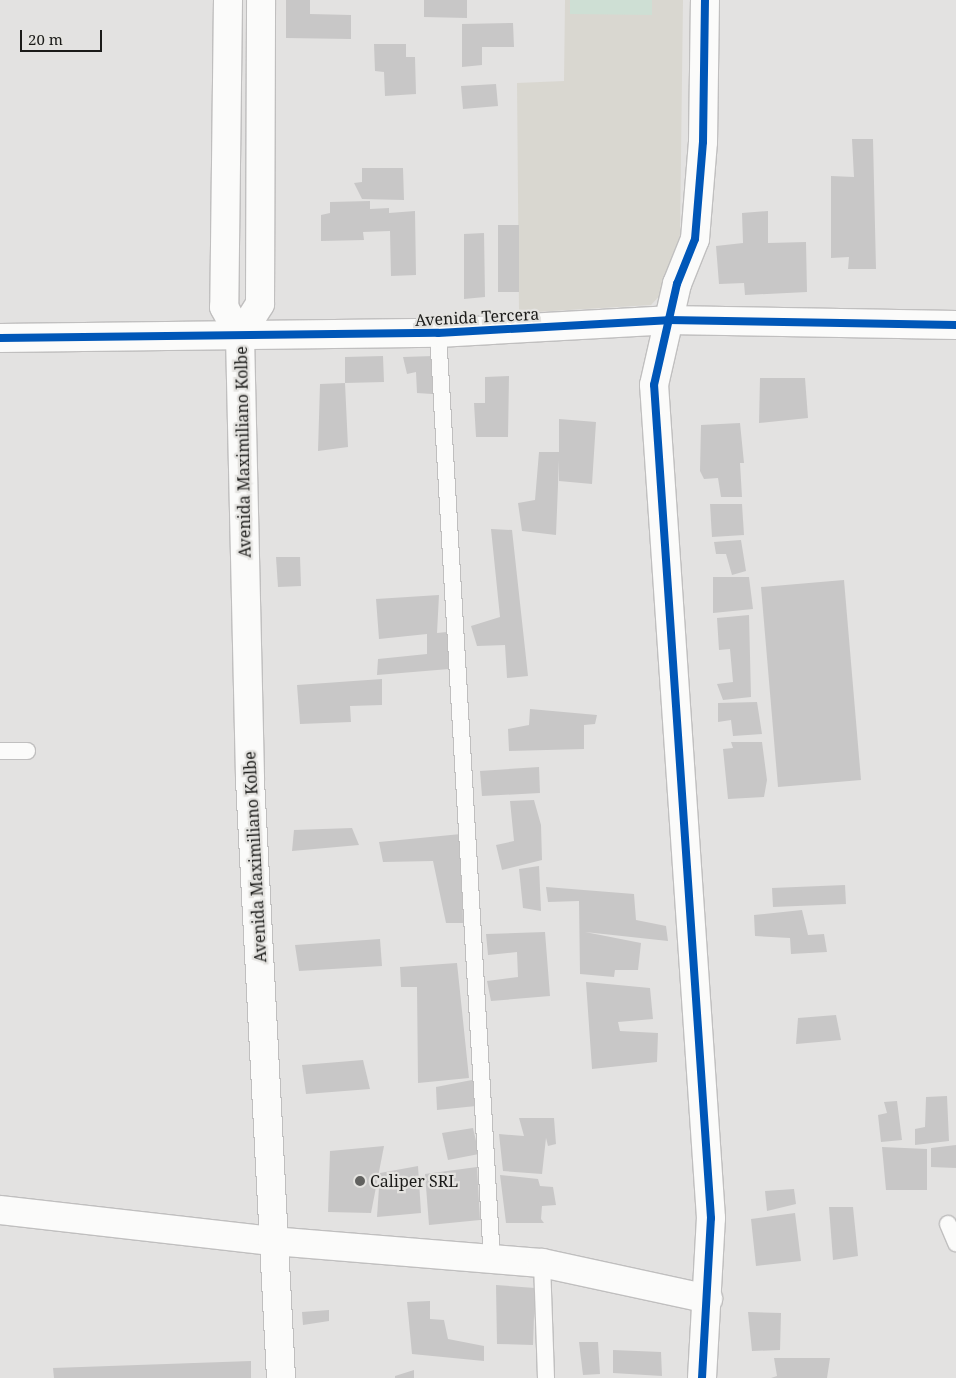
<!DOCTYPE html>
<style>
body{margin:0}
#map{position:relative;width:956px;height:1378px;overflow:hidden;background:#e3e2e1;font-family:"Noto Serif",serif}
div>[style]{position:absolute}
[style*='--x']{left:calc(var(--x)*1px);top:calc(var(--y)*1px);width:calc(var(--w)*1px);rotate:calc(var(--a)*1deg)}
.built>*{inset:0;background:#d9d7d0}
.green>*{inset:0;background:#cedfd4}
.building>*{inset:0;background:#c8c7c7}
.roads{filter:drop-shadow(1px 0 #c0bfbf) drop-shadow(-1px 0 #c0bfbf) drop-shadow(0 1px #c0bfbf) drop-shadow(0 -1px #c0bfbf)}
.lane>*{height:16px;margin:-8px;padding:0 8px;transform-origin:8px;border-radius:8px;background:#fbfbfa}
.street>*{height:28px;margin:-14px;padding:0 14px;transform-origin:14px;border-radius:14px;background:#fbfbfa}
.secondary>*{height:28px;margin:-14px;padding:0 14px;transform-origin:14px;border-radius:14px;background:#fbfbfa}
.cycleway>*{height:8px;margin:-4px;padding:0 4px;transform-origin:4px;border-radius:4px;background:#0057b8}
.dots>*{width:14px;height:14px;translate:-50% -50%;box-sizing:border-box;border:2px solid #e4e3e0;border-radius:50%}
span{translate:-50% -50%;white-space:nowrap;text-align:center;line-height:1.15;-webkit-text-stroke:4.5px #e4e3e0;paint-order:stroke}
.street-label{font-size:16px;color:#1b1b19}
.poi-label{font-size:16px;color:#1b1b19}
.left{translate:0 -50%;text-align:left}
.scale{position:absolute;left:20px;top:30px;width:82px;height:22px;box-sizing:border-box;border:2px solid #1b1b19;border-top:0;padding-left:6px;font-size:15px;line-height:18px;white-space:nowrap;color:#1b1b19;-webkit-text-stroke:4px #e4e3e0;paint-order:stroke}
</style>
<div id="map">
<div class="built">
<div style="clip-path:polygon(565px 0,683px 0,680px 235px,667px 288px,651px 305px,519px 313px,517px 83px,564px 81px)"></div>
</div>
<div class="green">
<div style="clip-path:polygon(570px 0,652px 0,652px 15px,570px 14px)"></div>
</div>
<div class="building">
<div style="clip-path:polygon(286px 0,310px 0,310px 14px,351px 15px,351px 39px,286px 38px)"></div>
<div style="clip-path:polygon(424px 0,467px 0,467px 18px,424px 17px)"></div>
<div style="clip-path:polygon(513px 23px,514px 47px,482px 47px,482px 65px,462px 67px,462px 24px)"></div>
<div style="clip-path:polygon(374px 44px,406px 44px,406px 57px,415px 57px,416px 94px,385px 96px,384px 72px,375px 71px)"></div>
<div style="clip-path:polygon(496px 84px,498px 106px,463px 109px,461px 86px)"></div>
<div style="clip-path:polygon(852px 139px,873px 139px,876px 269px,848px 269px,849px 257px,831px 258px,831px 176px,854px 177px)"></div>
<div style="clip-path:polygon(362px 168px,403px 168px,404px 200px,362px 199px,354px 183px,362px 182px)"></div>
<div style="clip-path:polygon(370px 201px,370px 209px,389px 208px,389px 213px,415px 211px,416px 275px,391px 276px,390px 231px,363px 232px,364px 240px,321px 241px,321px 215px,330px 213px,330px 202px)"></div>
<div style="clip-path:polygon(768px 211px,768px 243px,806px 242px,807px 292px,745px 295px,744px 283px,719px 284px,716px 246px,743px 243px,742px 213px)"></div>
<div style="clip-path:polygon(498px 225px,519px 225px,519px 292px,498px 292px)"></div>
<div style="clip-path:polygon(484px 233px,485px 297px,464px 299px,464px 234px)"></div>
<div style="clip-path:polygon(383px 356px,384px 382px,345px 383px,348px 447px,318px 451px,320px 384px,345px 383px,345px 357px)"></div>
<div style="clip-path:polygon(433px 356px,432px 394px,417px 393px,416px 372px,407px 374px,403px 357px)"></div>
<div style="clip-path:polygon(509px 376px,508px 437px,476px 437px,474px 403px,485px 403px,485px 377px)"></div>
<div style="clip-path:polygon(760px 378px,805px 378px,808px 418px,759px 423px)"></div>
<div style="clip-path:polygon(559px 419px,596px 422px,592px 484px,559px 481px,559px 460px,556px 535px,522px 531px,518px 503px,535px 500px,539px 452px,559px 452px)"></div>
<div style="clip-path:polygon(740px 423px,744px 463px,740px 463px,742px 497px,721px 497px,718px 478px,704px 479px,700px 471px,701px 425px)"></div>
<div style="clip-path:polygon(710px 504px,742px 504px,744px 535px,712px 537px)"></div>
<div style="clip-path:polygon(491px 529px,512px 530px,528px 676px,507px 678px,505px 645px,477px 646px,471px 626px,500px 617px)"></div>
<div style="clip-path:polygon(741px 540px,746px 571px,732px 575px,726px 554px,716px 554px,714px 542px)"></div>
<div style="clip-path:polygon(276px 557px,300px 557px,301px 586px,278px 587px)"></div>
<div style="clip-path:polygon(713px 577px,749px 577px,753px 609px,713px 613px)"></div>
<div style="clip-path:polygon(844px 580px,861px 780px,778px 787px,761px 587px)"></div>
<div style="clip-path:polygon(439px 595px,437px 633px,447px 632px,449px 669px,377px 675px,378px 659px,427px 654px,427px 634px,379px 639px,376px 599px)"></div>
<div style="clip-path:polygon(749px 615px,751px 697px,723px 700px,717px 684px,733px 682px,730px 649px,719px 650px,717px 618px)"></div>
<div style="clip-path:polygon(382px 679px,382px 705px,350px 706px,351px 722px,300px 724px,297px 685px)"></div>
<div style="clip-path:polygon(757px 702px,762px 734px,733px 736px,731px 720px,718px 722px,718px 703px)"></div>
<div style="clip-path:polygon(530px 709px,597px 715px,595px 724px,584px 725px,584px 749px,509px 751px,508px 729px,529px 725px)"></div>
<div style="clip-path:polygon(731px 742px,762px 742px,767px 780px,764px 797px,728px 799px,723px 749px,733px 748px)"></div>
<div style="clip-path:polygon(539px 767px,540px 793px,482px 796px,480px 771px)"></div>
<div style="clip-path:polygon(534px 800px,541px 825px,542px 860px,502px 870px,496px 845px,514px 841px,510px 801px)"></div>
<div style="clip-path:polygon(352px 828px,359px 845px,292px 851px,294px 830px)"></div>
<div style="clip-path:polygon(461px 834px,463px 923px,446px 923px,433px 861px,383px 862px,379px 842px)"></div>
<div style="clip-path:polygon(539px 866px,541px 911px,523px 908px,519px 869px)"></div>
<div style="clip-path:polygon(845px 885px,846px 904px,773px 907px,772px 888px)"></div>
<div style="clip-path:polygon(546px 887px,634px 894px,636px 920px,666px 926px,668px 941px,585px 932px,641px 943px,638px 970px,615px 970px,614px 977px,580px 974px,579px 901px,548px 902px)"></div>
<div style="clip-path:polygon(802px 910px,808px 935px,824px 934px,827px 952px,791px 954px,790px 938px,755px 936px,754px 915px)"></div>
<div style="clip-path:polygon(545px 932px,550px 996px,491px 1001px,487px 981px,518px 977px,517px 952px,488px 955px,486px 934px)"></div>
<div style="clip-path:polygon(380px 939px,382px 966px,299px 971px,295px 945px)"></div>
<div style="clip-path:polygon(457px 963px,469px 1078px,418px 1083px,417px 987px,401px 987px,400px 967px)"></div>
<div style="clip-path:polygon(586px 982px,650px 988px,653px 1019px,618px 1022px,620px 1031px,658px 1033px,657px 1062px,592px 1069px)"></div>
<div style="clip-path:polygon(836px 1015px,841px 1040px,796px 1044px,798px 1018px)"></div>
<div style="clip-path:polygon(363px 1060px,370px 1089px,306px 1094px,302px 1065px)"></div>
<div style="clip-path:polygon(477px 1079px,476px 1106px,437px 1110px,436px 1087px)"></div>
<div style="clip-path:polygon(947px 1096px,949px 1141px,915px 1145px,915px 1129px,925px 1127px,926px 1097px)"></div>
<div style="clip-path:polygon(897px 1101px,902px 1140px,881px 1142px,878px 1115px,887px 1113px,884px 1102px)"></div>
<div style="clip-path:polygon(519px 1118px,554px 1118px,556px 1144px,548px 1146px,546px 1138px,542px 1174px,503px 1171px,499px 1134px,524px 1136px)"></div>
<div style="clip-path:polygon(473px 1128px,479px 1154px,448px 1160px,442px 1133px)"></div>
<div style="clip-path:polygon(956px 1145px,956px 1168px,931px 1167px,931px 1148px)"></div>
<div style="clip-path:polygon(384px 1146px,371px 1213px,328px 1212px,330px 1151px)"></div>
<div style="clip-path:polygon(882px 1147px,927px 1149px,927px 1190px,886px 1190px)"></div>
<div style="clip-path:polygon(418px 1166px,421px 1213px,377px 1217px,380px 1173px)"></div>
<div style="clip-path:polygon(477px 1167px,480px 1220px,429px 1225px,425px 1174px)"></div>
<div style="clip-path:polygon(500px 1175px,538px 1179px,540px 1186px,553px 1187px,556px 1205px,542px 1206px,541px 1219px,544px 1223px,506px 1223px)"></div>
<div style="clip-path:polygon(794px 1189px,796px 1204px,767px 1211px,765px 1191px)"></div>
<div style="clip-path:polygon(829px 1207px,853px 1207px,858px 1256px,833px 1260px)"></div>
<div style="clip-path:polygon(795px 1213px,801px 1261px,756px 1266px,751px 1219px)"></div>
<div style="clip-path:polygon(496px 1285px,535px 1288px,533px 1345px,497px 1344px)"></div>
<div style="clip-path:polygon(430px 1301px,430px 1319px,444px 1320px,448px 1339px,484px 1346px,484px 1361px,412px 1354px,407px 1302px)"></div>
<div style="clip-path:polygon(329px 1310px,329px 1321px,303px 1325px,302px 1312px)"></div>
<div style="clip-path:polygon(748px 1312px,781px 1313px,780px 1350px,752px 1351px)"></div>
<div style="clip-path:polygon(579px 1342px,598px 1342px,600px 1374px,583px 1375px)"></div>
<div style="clip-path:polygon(613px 1350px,661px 1352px,662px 1376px,613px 1373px)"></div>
<div style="clip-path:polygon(774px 1358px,830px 1358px,827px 1378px,771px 1378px,777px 1376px)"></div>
<div style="clip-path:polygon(251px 1361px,251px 1378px,54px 1378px,53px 1368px)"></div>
<div style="clip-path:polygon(414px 1370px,414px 1378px,395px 1378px,395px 1376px)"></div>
</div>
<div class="roads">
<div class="lane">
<div style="--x:438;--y:333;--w:929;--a:86.67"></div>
<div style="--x:0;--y:751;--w:27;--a:0"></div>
<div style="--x:948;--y:1224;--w:21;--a:67"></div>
<div style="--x:542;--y:1263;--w:115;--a:88"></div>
</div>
<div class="street">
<div style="--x:0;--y:1210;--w:275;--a:6.5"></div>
<div style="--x:273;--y:1241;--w:270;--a:4.7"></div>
<div style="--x:542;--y:1263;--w:170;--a:12.2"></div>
<div style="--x:702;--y:1378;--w:160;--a:-86.8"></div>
<div style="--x:711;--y:1218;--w:835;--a:-93.91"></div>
<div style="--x:654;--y:385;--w:104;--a:-77.2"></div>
<div style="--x:677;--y:284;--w:48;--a:-68.2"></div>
<div style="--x:695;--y:239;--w:97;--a:-85.3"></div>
<div style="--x:703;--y:142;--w:142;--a:-89.2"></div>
</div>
<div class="secondary">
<div style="--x:228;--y:0;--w:307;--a:90.7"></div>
<div style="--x:224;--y:307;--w:33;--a:61"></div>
<div style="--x:240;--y:336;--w:444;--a:88.7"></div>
<div style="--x:250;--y:780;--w:599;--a:87.03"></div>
<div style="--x:240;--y:336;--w:38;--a:-58"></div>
<div style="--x:260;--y:304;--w:304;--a:-89.8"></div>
<div style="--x:0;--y:338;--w:438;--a:-0.7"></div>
<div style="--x:438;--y:333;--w:230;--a:-3.2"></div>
<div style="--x:668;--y:320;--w:288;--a:1"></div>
</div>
</div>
<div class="cycleway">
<div style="--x:0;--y:338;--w:438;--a:-0.7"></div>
<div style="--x:438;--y:333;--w:230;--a:-3.2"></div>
<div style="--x:668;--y:320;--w:288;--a:1"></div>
<div style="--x:702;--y:1378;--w:160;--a:-86.8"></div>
<div style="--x:711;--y:1218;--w:835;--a:-93.91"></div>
<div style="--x:654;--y:385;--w:104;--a:-77.2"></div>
<div style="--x:677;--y:284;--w:48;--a:-68.2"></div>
<div style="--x:695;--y:239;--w:97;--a:-85.3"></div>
<div style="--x:703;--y:142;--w:142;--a:-89.2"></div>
</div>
<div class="dots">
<div style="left:360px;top:1181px;background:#61615f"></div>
</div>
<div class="street-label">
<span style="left:477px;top:317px;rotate:-3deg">Avenida Tercera</span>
<span style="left:243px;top:452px;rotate:-91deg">Avenida Maximiliano Kolbe</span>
<span style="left:255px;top:857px;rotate:-93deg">Avenida Maximiliano Kolbe</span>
</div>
<div class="poi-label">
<span class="left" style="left:370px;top:1181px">Caliper SRL</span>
</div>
<div class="scale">20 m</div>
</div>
